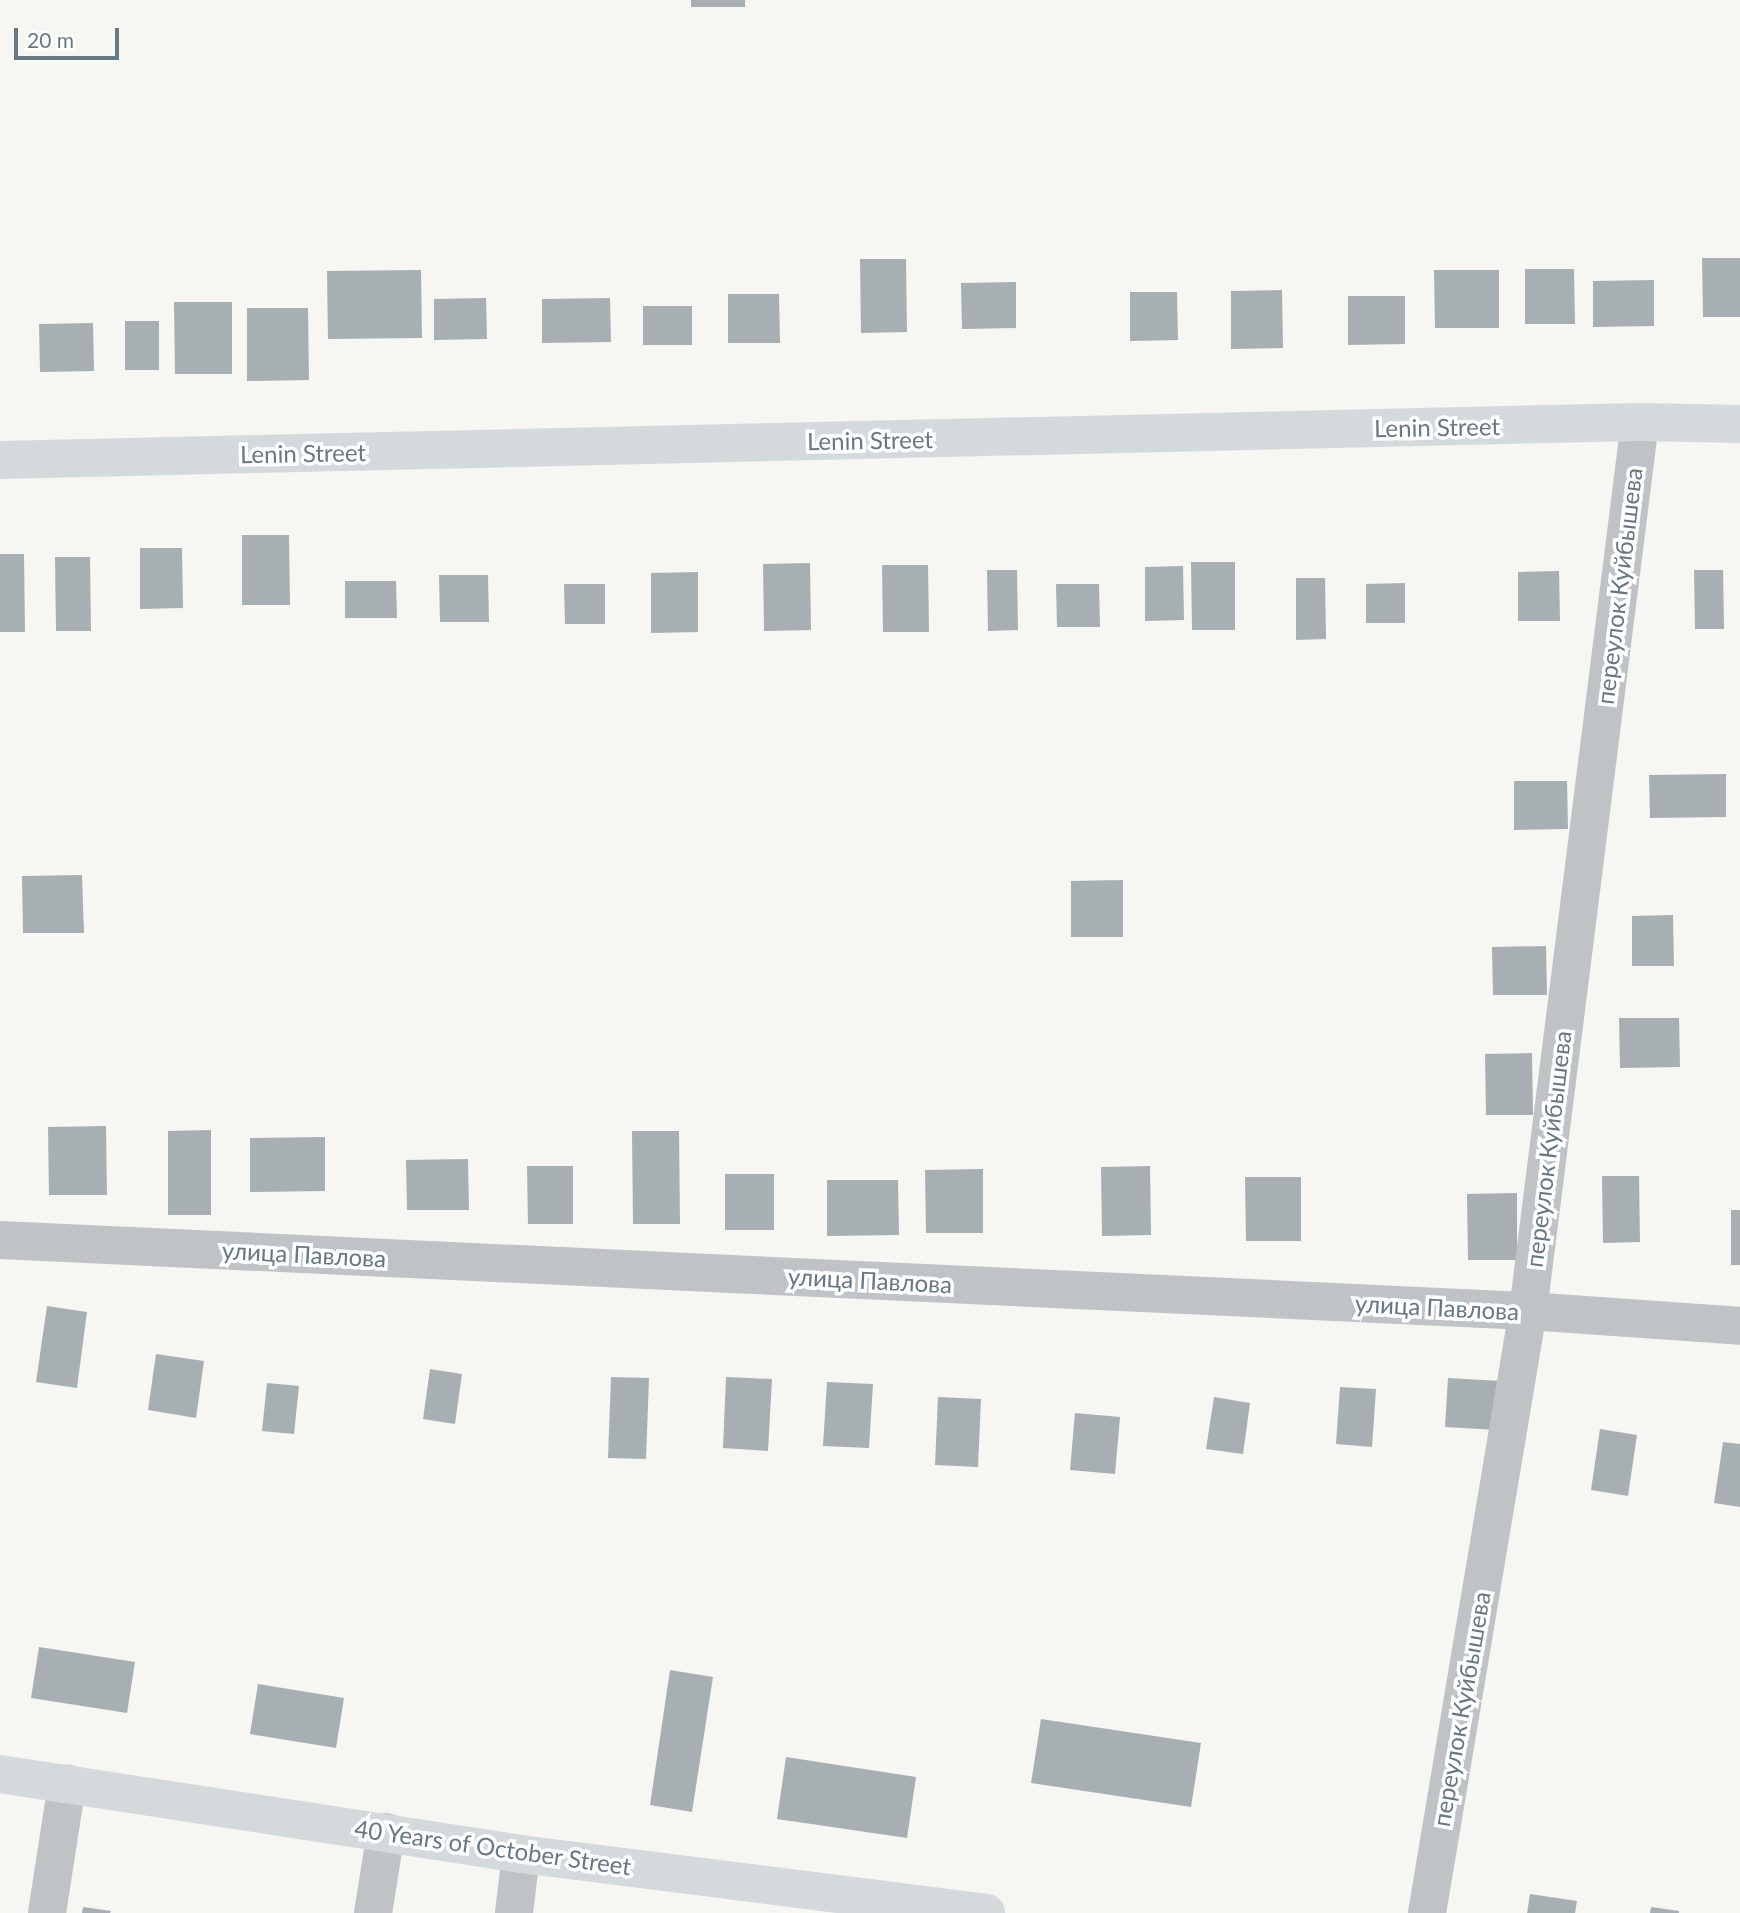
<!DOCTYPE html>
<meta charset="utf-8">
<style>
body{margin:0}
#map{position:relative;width:1740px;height:1913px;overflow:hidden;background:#f6f6f3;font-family:Lato,sans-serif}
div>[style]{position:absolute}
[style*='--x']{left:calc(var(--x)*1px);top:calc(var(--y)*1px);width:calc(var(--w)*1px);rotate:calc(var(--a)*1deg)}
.building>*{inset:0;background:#a7afb3}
.street>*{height:38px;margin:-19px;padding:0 19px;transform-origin:19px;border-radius:19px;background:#bfc3c6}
.secondary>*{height:38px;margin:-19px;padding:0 19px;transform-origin:19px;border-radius:19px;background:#d4d9dc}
span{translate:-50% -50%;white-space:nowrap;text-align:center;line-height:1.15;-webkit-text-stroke:7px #fff;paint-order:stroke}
.street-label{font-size:24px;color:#677882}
.scale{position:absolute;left:14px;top:28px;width:105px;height:32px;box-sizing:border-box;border:4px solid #677882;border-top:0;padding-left:9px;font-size:21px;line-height:24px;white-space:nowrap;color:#677882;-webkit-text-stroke:5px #fff;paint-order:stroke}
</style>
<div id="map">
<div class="building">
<div style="clip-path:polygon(691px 0,745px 0,745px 7px,691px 7px)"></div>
<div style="clip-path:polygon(1702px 258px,1740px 258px,1740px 317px,1703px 317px)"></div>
<div style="clip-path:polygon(860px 259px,906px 259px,907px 332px,861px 333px)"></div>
<div style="clip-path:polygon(1525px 269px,1574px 269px,1575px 324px,1525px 324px)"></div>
<div style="clip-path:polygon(421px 270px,422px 338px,328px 339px,327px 271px)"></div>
<div style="clip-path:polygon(1434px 270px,1499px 270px,1499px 328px,1435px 328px)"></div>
<div style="clip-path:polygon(1654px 280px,1654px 326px,1593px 327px,1593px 281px)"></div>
<div style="clip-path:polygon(1016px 282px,1016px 328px,962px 329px,961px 283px)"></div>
<div style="clip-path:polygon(1282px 290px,1283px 348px,1231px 349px,1231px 291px)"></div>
<div style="clip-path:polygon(1130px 292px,1177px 292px,1178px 340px,1130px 341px)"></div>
<div style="clip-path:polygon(728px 294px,779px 294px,780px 343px,728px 343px)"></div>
<div style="clip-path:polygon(1348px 296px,1405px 296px,1405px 344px,1348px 345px)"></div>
<div style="clip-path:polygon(486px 298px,487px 339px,434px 340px,434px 299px)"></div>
<div style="clip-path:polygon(610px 298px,611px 342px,542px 343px,542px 299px)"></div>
<div style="clip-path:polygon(174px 302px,232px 302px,232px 374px,175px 374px)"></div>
<div style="clip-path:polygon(643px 306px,692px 306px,692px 345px,643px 345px)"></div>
<div style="clip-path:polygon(247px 308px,308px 308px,309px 380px,247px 381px)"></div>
<div style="clip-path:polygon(125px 321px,159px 321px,159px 370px,125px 370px)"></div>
<div style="clip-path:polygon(93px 323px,94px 371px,40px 372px,39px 324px)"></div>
<div style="clip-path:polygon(242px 535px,289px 535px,290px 605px,242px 605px)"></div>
<div style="clip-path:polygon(140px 548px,182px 548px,183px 608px,140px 609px)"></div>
<div style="clip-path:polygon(0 554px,24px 554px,25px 632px,0 632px)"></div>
<div style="clip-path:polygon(55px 557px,90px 557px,91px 631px,56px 631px)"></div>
<div style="clip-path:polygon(1191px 562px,1235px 562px,1235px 630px,1192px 630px)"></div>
<div style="clip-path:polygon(810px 563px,811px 630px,764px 631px,763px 564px)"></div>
<div style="clip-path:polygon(882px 565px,928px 565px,929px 632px,883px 632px)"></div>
<div style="clip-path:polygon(1183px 566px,1184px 620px,1145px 621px,1145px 567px)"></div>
<div style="clip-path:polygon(987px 570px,1017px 570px,1018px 630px,988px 631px)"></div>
<div style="clip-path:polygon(1694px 570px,1723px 570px,1724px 629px,1695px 629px)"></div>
<div style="clip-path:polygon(1559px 571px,1560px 621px,1518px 621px,1518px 572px)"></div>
<div style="clip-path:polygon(698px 572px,698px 632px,651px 633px,651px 573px)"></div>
<div style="clip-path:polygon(439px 575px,488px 575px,489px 622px,440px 622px)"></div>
<div style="clip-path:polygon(1296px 578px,1325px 578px,1326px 639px,1296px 640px)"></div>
<div style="clip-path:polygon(345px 581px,396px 581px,397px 618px,345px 618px)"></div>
<div style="clip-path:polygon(1405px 583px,1405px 623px,1366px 623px,1366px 584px)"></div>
<div style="clip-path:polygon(564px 584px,605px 584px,605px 624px,565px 624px)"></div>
<div style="clip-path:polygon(1056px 584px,1099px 584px,1100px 627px,1057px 627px)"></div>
<div style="clip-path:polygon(1726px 774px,1726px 817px,1650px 818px,1649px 775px)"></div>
<div style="clip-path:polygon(1514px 781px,1567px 781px,1568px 829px,1514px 830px)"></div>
<div style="clip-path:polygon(82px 875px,84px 933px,23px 933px,22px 876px)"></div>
<div style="clip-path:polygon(1123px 880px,1123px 937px,1071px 937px,1071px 881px)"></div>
<div style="clip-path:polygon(1673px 915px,1674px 966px,1632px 966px,1632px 916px)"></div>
<div style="clip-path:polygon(1546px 946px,1547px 995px,1493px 995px,1492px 947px)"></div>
<div style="clip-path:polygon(1619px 1018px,1679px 1018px,1680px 1067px,1620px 1068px)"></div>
<div style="clip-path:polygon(1532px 1053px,1533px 1115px,1486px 1115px,1485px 1054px)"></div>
<div style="clip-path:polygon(106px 1126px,107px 1195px,49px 1195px,48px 1127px)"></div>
<div style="clip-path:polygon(211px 1130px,211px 1215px,168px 1215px,168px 1131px)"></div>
<div style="clip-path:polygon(632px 1131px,679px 1131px,680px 1224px,633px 1224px)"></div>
<div style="clip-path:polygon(325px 1137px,325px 1191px,250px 1192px,250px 1138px)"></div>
<div style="clip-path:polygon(468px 1159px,469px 1210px,407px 1210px,406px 1160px)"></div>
<div style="clip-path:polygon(527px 1166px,573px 1166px,573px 1224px,528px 1224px)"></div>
<div style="clip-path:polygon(1150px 1166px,1151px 1235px,1102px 1236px,1101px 1167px)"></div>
<div style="clip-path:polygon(983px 1169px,983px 1233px,926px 1233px,925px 1170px)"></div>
<div style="clip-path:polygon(725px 1174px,774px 1174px,774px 1230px,725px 1230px)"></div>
<div style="clip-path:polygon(1602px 1176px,1639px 1176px,1640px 1242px,1603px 1243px)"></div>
<div style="clip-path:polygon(1245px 1177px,1301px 1177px,1301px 1241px,1246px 1241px)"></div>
<div style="clip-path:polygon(827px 1180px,898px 1180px,899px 1235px,827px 1236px)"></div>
<div style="clip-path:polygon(1517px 1193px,1517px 1260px,1468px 1260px,1467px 1194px)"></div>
<div style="clip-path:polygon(1731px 1210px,1740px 1210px,1740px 1265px,1731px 1265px)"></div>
<div style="clip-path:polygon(47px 1306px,87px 1312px,77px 1388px,36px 1382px)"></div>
<div style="clip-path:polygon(156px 1354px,204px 1361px,196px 1418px,148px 1410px)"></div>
<div style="clip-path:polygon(430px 1369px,462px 1374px,455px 1424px,423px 1419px)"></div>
<div style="clip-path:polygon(611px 1377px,649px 1378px,646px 1459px,608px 1458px)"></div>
<div style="clip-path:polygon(726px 1377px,772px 1379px,768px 1451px,723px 1448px)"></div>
<div style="clip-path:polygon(1448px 1378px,1500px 1381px,1497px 1430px,1445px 1427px)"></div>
<div style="clip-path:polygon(827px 1382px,873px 1384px,869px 1448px,823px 1446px)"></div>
<div style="clip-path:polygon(267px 1383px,299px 1386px,294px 1434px,262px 1431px)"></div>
<div style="clip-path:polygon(1340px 1387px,1376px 1389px,1372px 1447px,1336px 1444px)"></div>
<div style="clip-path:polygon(938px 1397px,981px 1399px,978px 1467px,935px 1465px)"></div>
<div style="clip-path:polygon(1214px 1397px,1250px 1403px,1243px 1454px,1206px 1449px)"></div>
<div style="clip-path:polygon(1075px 1413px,1120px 1417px,1115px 1474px,1070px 1470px)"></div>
<div style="clip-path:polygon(1600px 1429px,1637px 1435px,1628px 1496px,1591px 1490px)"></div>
<div style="clip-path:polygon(1723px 1442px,1740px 1444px,1740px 1507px,1714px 1503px)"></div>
<div style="clip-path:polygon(39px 1647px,135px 1662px,127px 1713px,31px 1698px)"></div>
<div style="clip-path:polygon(670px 1670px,713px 1677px,692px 1812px,650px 1805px)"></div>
<div style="clip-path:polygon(258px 1684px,344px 1698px,336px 1748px,250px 1734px)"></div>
<div style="clip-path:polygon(1041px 1719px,1201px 1743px,1191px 1807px,1031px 1783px)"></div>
<div style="clip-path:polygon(786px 1757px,916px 1777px,907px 1838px,777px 1819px)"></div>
<div style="clip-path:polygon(1530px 1894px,1577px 1901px,1575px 1913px,1527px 1913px)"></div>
<div style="clip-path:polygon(83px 1907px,111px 1911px,110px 1913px,82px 1913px)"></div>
<div style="clip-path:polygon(1651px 1907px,1679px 1911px,1679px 1913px,1650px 1913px)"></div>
</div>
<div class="street">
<div style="--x:0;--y:1240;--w:1530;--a:2.66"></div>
<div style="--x:1528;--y:1311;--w:213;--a:4"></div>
<div style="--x:47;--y:1913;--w:131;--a:-81.2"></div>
<div style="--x:373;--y:1913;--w:82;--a:-80.9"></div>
<div style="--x:514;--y:1913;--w:59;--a:-83.2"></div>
<div style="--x:1427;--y:1913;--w:610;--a:-80.48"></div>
<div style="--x:1528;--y:1311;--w:896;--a:-82.82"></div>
</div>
<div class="secondary">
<div style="--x:0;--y:460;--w:1640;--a:-1.33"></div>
<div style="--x:1640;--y:422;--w:100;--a:1.1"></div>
<div style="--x:0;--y:1774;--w:527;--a:8.73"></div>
<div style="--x:521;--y:1854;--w:469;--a:7.2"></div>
</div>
<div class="street-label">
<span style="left:1437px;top:427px;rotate:-1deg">Lenin Street</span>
<span style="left:870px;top:440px;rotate:-1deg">Lenin Street</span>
<span style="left:303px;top:453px;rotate:-1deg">Lenin Street</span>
<span style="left:1619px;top:586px;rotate:-83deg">переулок Куйбышева</span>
<span style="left:1548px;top:1149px;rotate:-83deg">переулок Куйбышева</span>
<span style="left:304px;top:1254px;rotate:3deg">улица Павлова</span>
<span style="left:870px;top:1280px;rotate:3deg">улица Павлова</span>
<span style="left:1437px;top:1307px;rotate:3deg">улица Павлова</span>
<span style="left:1461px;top:1709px;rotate:-80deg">переулок Куйбышева</span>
<span style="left:493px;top:1847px;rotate:8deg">40 Years of October Street</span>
</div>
<div class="scale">20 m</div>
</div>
